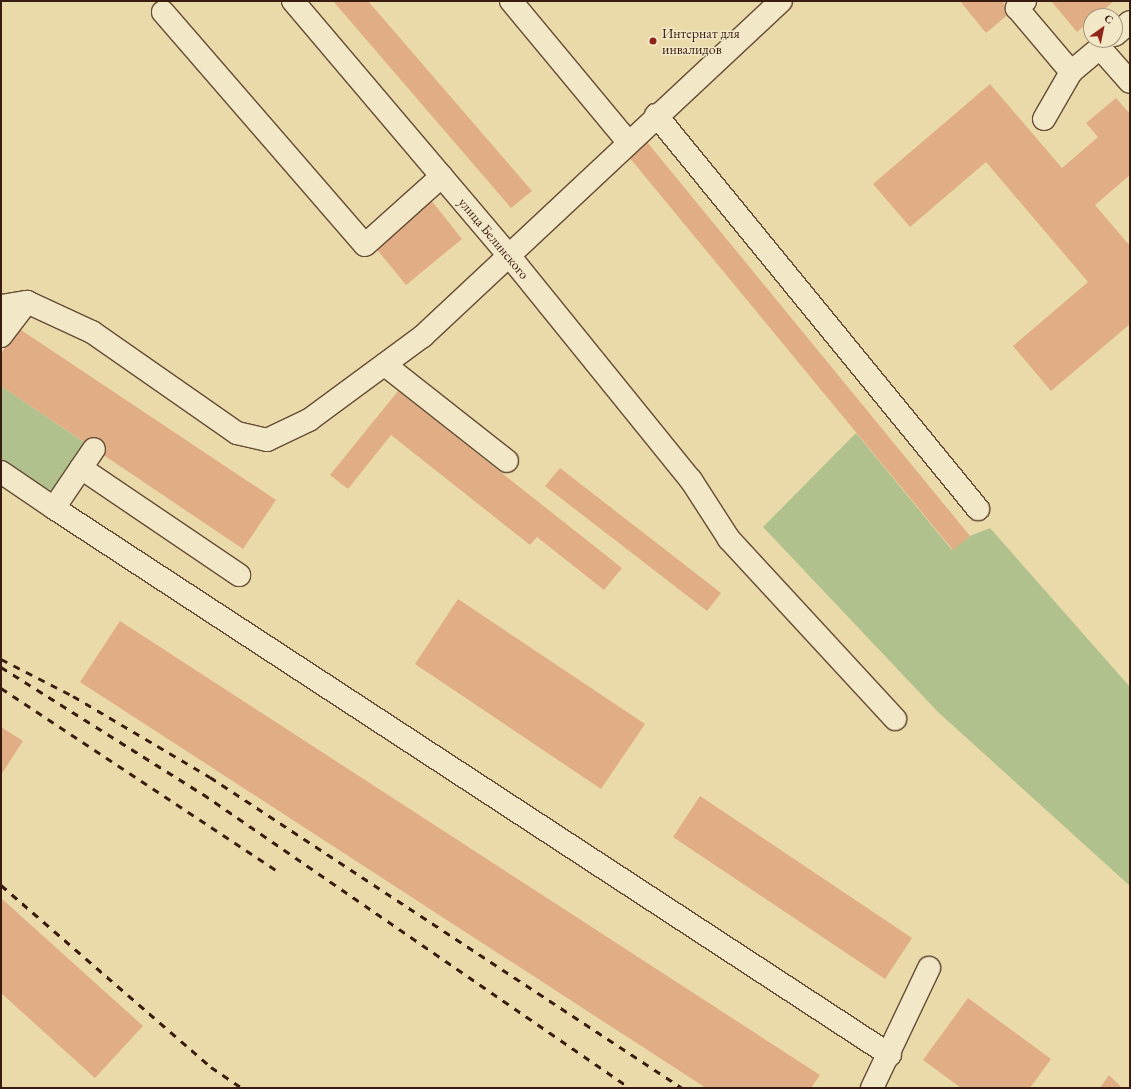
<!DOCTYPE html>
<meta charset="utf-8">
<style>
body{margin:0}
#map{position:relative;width:1131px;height:1089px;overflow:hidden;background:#ebdaa9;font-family:"EB Garamond",serif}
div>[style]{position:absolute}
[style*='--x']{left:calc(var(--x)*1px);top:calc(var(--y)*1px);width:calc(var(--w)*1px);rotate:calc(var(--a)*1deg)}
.green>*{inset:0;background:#b1c18e}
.building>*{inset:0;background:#e1ad85}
.roads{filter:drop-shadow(1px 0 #654c36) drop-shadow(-1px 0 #654c36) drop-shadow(0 1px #654c36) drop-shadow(0 -1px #654c36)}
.minor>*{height:22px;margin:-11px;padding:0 11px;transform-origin:11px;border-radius:11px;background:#f2e7c7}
.rail>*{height:3px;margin-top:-1.5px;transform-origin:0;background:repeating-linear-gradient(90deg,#381c0f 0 7px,transparent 0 14px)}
.dots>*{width:11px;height:11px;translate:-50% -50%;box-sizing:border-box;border:2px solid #f2e7c7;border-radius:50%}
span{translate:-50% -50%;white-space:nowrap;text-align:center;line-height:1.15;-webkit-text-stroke:3px #f2e7c7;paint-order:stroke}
.poi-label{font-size:14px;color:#381c0f}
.left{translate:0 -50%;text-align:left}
.street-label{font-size:14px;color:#381c0f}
.frame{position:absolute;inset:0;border:2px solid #381c0f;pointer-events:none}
.north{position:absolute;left:1083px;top:8px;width:40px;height:40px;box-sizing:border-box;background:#f2e7c7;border:1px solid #a8967d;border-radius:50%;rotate:33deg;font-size:11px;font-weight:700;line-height:16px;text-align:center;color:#381c0f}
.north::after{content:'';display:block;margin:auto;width:14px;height:18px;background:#8f2418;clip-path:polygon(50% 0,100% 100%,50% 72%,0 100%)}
</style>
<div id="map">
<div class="green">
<div style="clip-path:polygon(1px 386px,94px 449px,54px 501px,1px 465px)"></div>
<div style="clip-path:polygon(856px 433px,952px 550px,970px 536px,990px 528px,1130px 687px,1130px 886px,938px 712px,763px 527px)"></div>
</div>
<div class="building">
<div style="clip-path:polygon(333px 1px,368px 1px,532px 191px,511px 208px)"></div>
<div style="clip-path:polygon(960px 1px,1002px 1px,1011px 12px,986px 33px)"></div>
<div style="clip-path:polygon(1051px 1px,1114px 1px,1096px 16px,1091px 16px,1091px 20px,1077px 32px)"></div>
<div style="clip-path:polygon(990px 84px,1062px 168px,1098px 137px,1086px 123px,1116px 98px,1130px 114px,1130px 175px,1095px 205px,1130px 246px,1130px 324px,1051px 391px,1013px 346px,1088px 282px,986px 162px,910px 227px,873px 184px)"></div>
<div style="clip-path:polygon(647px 142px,970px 536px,953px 550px,629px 157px)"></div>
<div style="clip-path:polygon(431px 200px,462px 239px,406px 285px,374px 246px)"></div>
<div style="clip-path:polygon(18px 328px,276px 500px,243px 549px,1px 386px,1px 354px)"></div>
<div style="clip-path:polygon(398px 391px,622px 568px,604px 590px,537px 537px,530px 545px,391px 435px,348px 489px,330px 475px)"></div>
<div style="clip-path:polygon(560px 468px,721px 593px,707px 611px,545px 486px)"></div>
<div style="clip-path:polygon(458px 599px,645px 724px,601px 789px,415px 664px)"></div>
<div style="clip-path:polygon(120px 621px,820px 1075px,811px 1088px,706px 1088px,80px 682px)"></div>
<div style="clip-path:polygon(1px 727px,23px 741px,1px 775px)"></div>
<div style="clip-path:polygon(700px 796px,912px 938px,885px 979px,673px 837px)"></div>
<div style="clip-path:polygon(1px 898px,143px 1026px,95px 1078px,1px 993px)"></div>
<div style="clip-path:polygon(968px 998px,1051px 1059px,1030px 1088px,961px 1088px,923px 1060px)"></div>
<div style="clip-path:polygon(1109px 1075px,1122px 1088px,1100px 1088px)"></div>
</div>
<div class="roads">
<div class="minor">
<div style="--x:293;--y:1;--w:337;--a:49.7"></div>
<div style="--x:511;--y:258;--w:286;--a:51"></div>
<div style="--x:691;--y:480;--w:70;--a:57.2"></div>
<div style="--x:729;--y:539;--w:245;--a:47.3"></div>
<div style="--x:511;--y:1;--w:183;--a:50.3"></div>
<div style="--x:1025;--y:1;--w:11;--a:139"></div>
<div style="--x:1017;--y:8;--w:84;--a:49.8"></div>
<div style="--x:1071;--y:72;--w:38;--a:-40"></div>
<div style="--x:1100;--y:48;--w:45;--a:48.6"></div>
<div style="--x:163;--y:12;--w:308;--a:49.1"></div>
<div style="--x:365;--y:245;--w:103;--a:-41.9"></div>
<div style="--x:1115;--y:35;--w:20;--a:-41"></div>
<div style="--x:656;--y:115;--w:509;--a:50.74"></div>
<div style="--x:1044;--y:119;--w:54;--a:-60.1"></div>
<div style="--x:1;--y:306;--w:26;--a:-9"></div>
<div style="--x:1;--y:336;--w:43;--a:-52.6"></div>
<div style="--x:27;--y:302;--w:72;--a:24.8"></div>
<div style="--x:92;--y:332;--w:177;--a:34.9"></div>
<div style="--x:237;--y:433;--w:31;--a:13"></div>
<div style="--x:267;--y:440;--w:47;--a:-25.5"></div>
<div style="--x:309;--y:420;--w:142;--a:-36.4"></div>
<div style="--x:423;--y:336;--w:490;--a:-43.1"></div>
<div style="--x:385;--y:365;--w:155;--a:38.2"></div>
<div style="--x:81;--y:468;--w:191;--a:34.1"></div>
<div style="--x:1;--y:472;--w:64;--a:34.2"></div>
<div style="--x:54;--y:508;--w:71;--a:-55.9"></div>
<div style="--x:54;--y:508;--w:999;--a:33.2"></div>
<div style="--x:872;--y:1088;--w:133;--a:-64.6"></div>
</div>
</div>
<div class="rail">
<div style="--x:1;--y:659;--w:81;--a:27.2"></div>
<div style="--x:73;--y:696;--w:159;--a:30.6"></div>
<div style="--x:210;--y:777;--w:565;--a:33.38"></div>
<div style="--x:1;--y:667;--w:239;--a:32.2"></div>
<div style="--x:203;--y:794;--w:518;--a:34.55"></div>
<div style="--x:1;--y:688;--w:336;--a:33.5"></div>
<div style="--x:1;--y:885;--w:278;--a:40.9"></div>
<div style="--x:211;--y:1067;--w:37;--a:34"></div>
</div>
<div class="dots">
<div style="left:653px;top:41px;background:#8f2418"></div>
</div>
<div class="poi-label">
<span class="left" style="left:662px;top:41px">Интернат для<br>инвалидов</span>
</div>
<div class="street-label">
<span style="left:494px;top:238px;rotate:50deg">улица Белинского</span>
</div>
<div class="frame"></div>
<div class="north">С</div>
</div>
